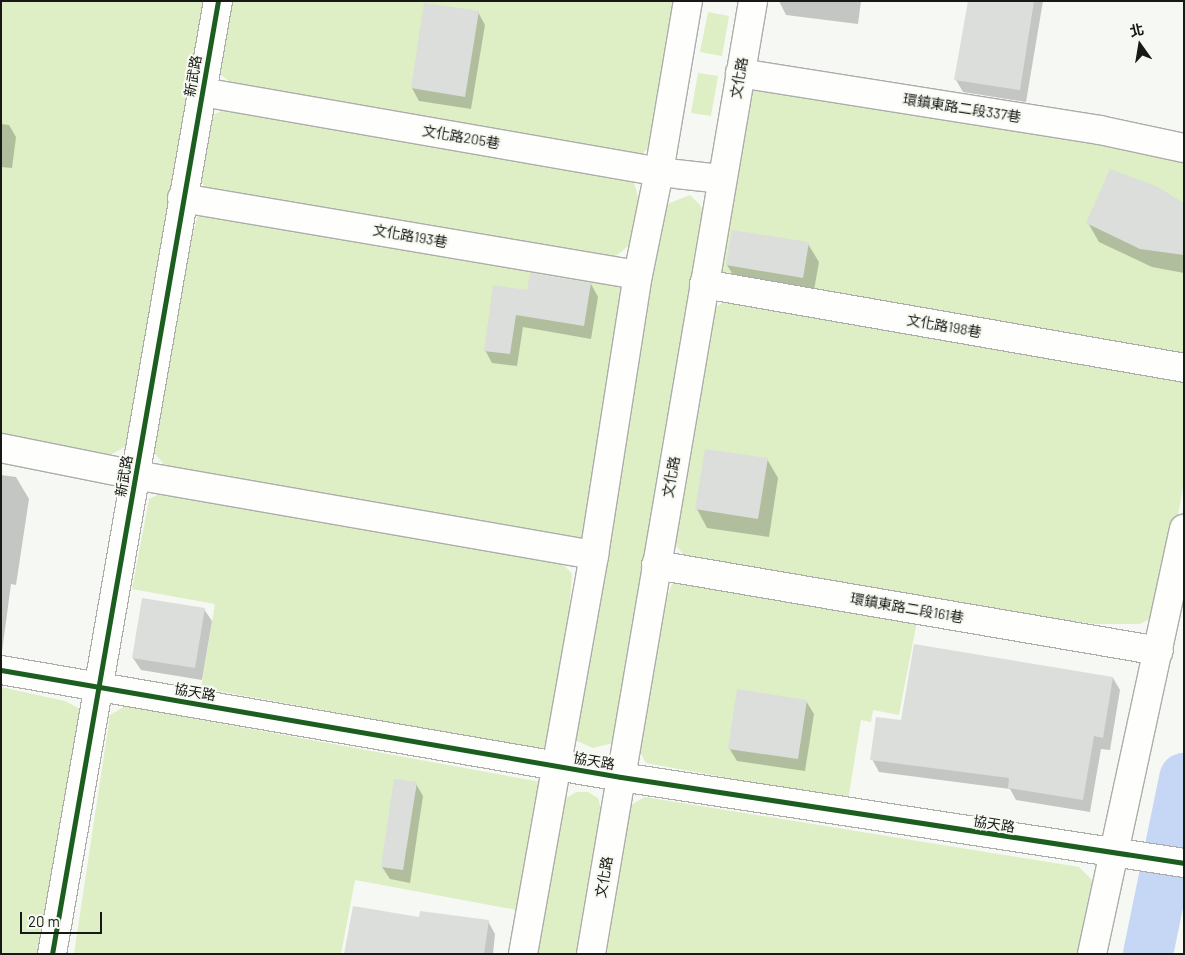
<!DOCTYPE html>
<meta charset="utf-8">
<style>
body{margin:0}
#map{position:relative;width:1185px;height:955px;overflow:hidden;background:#f6f8f4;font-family:Barlow,"Noto Sans TC",sans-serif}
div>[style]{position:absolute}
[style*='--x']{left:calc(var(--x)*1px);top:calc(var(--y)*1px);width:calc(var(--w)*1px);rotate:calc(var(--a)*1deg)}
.green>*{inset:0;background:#deeec5}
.shadow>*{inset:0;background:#0003}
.river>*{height:50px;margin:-25px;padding:0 25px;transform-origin:25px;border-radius:25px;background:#c6d6f5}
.building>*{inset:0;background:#dcdedb}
.roads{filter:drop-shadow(1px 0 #acadaa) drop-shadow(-1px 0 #acadaa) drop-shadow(0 1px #acadaa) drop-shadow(0 -1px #acadaa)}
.minor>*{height:28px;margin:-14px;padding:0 14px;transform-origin:14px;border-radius:14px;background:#fefefd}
.cycleway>*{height:5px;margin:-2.5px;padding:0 2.5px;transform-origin:2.5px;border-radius:2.5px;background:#1b5e20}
span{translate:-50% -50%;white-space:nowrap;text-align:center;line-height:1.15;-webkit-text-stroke:4px #f7faf2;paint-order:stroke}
.street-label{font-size:14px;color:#181916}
.frame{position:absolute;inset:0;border:2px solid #181916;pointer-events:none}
.north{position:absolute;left:1115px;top:20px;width:50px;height:50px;-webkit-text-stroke:4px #f7faf2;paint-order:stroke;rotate:347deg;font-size:14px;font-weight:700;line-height:20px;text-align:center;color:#181916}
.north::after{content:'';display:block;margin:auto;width:18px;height:22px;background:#181916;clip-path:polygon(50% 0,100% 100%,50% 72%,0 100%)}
.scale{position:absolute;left:20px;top:912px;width:82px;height:22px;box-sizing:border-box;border:2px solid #181916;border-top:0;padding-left:6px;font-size:15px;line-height:18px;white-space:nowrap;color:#181916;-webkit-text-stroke:4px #f7faf2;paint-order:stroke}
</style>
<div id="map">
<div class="green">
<div style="clip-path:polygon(1px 1px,204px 1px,133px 417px,125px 447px,106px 457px,1px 438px)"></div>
<div style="clip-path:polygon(232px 1px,676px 1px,655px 141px,641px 155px,373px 114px,238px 88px,221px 75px,225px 30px)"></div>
<div style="clip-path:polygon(708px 12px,729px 16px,722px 56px,700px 52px)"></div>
<div style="clip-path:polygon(698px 73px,718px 76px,711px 116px,691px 113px)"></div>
<div style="clip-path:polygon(755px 89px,1184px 157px,1184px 356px,720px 278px,741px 104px)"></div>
<div style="clip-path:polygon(232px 106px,634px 182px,641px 207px,632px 243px,612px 259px,206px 189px,200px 178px,213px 115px)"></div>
<div style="clip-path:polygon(690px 195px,700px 205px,705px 216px,613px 743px,593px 748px,575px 740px,660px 221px,665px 205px)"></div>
<div style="clip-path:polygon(209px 210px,617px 281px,627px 300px,587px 533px,574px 544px,166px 467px,152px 450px,187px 256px,198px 215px)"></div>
<div style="clip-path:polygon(731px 296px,1184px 372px,1184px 483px,1159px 614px,1140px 624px,1095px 624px,897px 597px,686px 558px,671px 539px,709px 313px)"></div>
<div style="clip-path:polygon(168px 490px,560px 561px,572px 574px,569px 612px,550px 729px,543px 750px,201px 688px,215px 604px,132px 589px,149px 499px)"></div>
<div style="clip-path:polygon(673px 582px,918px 616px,899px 715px,873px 710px,871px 722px,861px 720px,848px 800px,646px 763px,639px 750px,664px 604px)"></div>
<div style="clip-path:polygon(1px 687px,65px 701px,80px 709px,50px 909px,41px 952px,34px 954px,1px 953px)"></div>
<div style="clip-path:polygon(125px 706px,541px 782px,517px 910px,355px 880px,341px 954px,74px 954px,110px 715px)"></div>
<div style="clip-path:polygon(576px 792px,588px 792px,598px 798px,602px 813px,578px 954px,538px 954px,565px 799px)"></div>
<div style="clip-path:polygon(645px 797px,1079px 867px,1091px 879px,1094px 893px,1082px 954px,602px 954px,623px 828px,631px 805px)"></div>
</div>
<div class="shadow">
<div style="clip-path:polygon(779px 1px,861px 1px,858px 24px,786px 15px)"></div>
<div style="clip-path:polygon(969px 1px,1043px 1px,1026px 102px,963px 92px,956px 80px)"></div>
<div style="clip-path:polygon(425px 4px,478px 12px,485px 25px,471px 109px,419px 101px,412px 88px)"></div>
<div style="clip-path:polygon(1px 124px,9px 125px,16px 137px,12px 168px,1px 167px)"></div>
<div style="clip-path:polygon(1184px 205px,1184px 273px,1152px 267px,1099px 242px,1088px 223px)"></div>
<div style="clip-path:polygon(808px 244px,819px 262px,813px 296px,738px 283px,727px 265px)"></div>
<div style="clip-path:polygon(591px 284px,598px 297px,591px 339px,523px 327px,517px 366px,492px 363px,485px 350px,528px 292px)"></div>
<div style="clip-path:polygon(767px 459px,778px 478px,769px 537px,707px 528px,697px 509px)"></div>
<div style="clip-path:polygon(1px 475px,16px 477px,29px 499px,16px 585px,11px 584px,1px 659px)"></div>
<div style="clip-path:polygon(204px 609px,212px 621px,202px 680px,141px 670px,133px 658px)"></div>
<div style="clip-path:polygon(1113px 678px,1120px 690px,1110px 750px,1101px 749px,1090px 812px,1016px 800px,1010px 789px,879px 772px,872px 759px,902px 721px)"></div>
<div style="clip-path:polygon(806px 701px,814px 714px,805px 771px,737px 761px,729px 748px)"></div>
<div style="clip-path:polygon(416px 784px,423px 796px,410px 883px,390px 879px,382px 867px)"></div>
<div style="clip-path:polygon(420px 918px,488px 921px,495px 934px,493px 954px,346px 954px)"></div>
</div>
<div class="river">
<div style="--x:1148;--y:954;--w:180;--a:-78.4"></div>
</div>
<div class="building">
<div style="clip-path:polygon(968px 1px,1034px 1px,1020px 90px,954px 80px)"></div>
<div style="clip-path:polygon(424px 3px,479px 11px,465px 97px,411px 88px)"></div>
<div style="clip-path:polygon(1110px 169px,1158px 187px,1184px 203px,1184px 255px,1140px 249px,1086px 223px)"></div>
<div style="clip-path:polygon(732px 230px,809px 242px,803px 278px,726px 265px)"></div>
<div style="clip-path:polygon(530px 273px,591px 283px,584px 326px,516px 315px,510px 354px,484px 351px,493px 285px,527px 290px)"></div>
<div style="clip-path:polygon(705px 449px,768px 458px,758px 519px,695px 509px)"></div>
<div style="clip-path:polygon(142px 598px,205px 608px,195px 668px,132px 658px)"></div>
<div style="clip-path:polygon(914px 644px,1113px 677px,1103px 738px,1094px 736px,1083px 800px,1008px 788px,1009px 778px,870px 760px,876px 717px,901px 720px)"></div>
<div style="clip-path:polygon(737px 689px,807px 700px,798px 759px,728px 749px)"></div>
<div style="clip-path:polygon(394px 779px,417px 782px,403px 870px,381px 867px)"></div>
<div style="clip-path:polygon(353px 906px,419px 917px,420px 911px,489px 920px,484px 954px,344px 954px)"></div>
</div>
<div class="roads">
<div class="minor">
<div style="--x:740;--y:73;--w:364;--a:9"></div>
<div style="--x:1100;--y:130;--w:86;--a:12.1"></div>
<div style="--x:202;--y:92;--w:464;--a:9.9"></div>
<div style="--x:659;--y:172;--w:62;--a:6.4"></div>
<div style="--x:182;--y:198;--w:462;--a:9.6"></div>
<div style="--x:704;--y:284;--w:487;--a:9.9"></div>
<div style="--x:1;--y:448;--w:137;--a:11.4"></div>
<div style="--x:135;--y:475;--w:466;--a:9.9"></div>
<div style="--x:656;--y:565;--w:510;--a:9.7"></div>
<div style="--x:1;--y:670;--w:629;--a:9.79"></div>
<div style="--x:621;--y:777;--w:570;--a:8.68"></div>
<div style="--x:52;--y:954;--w:967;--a:-80.12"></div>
<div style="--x:523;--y:954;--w:405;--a:-79.9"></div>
<div style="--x:594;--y:555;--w:283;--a:-81.1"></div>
<div style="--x:638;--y:275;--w:105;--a:-78.5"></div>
<div style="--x:659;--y:172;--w:173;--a:-80.4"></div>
<div style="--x:591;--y:954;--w:967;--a:-80.35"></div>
<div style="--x:1092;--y:954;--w:435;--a:-77.8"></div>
</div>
</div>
<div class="cycleway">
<div style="--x:1;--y:670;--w:629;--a:9.79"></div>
<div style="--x:621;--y:777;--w:570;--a:8.68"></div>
<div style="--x:52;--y:954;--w:967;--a:-80.12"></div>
</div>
<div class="street-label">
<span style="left:193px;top:76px;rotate:-80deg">新武路</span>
<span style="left:739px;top:78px;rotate:-80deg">文化路</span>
<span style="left:962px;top:108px;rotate:9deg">環鎮東路二段337巷</span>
<span style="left:461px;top:137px;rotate:10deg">文化路205巷</span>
<span style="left:410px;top:236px;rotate:10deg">文化路193巷</span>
<span style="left:944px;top:326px;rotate:10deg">文化路198巷</span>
<span style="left:124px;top:476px;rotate:-80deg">新武路</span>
<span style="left:671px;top:477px;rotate:-80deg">文化路</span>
<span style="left:907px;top:608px;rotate:10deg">環鎮東路二段161巷</span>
<span style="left:195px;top:692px;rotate:10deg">協天路</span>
<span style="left:594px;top:761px;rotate:10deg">協天路</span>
<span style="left:994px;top:824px;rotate:9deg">協天路</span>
<span style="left:604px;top:877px;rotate:-80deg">文化路</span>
</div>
<div class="frame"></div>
<div class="north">北</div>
<div class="scale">20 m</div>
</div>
